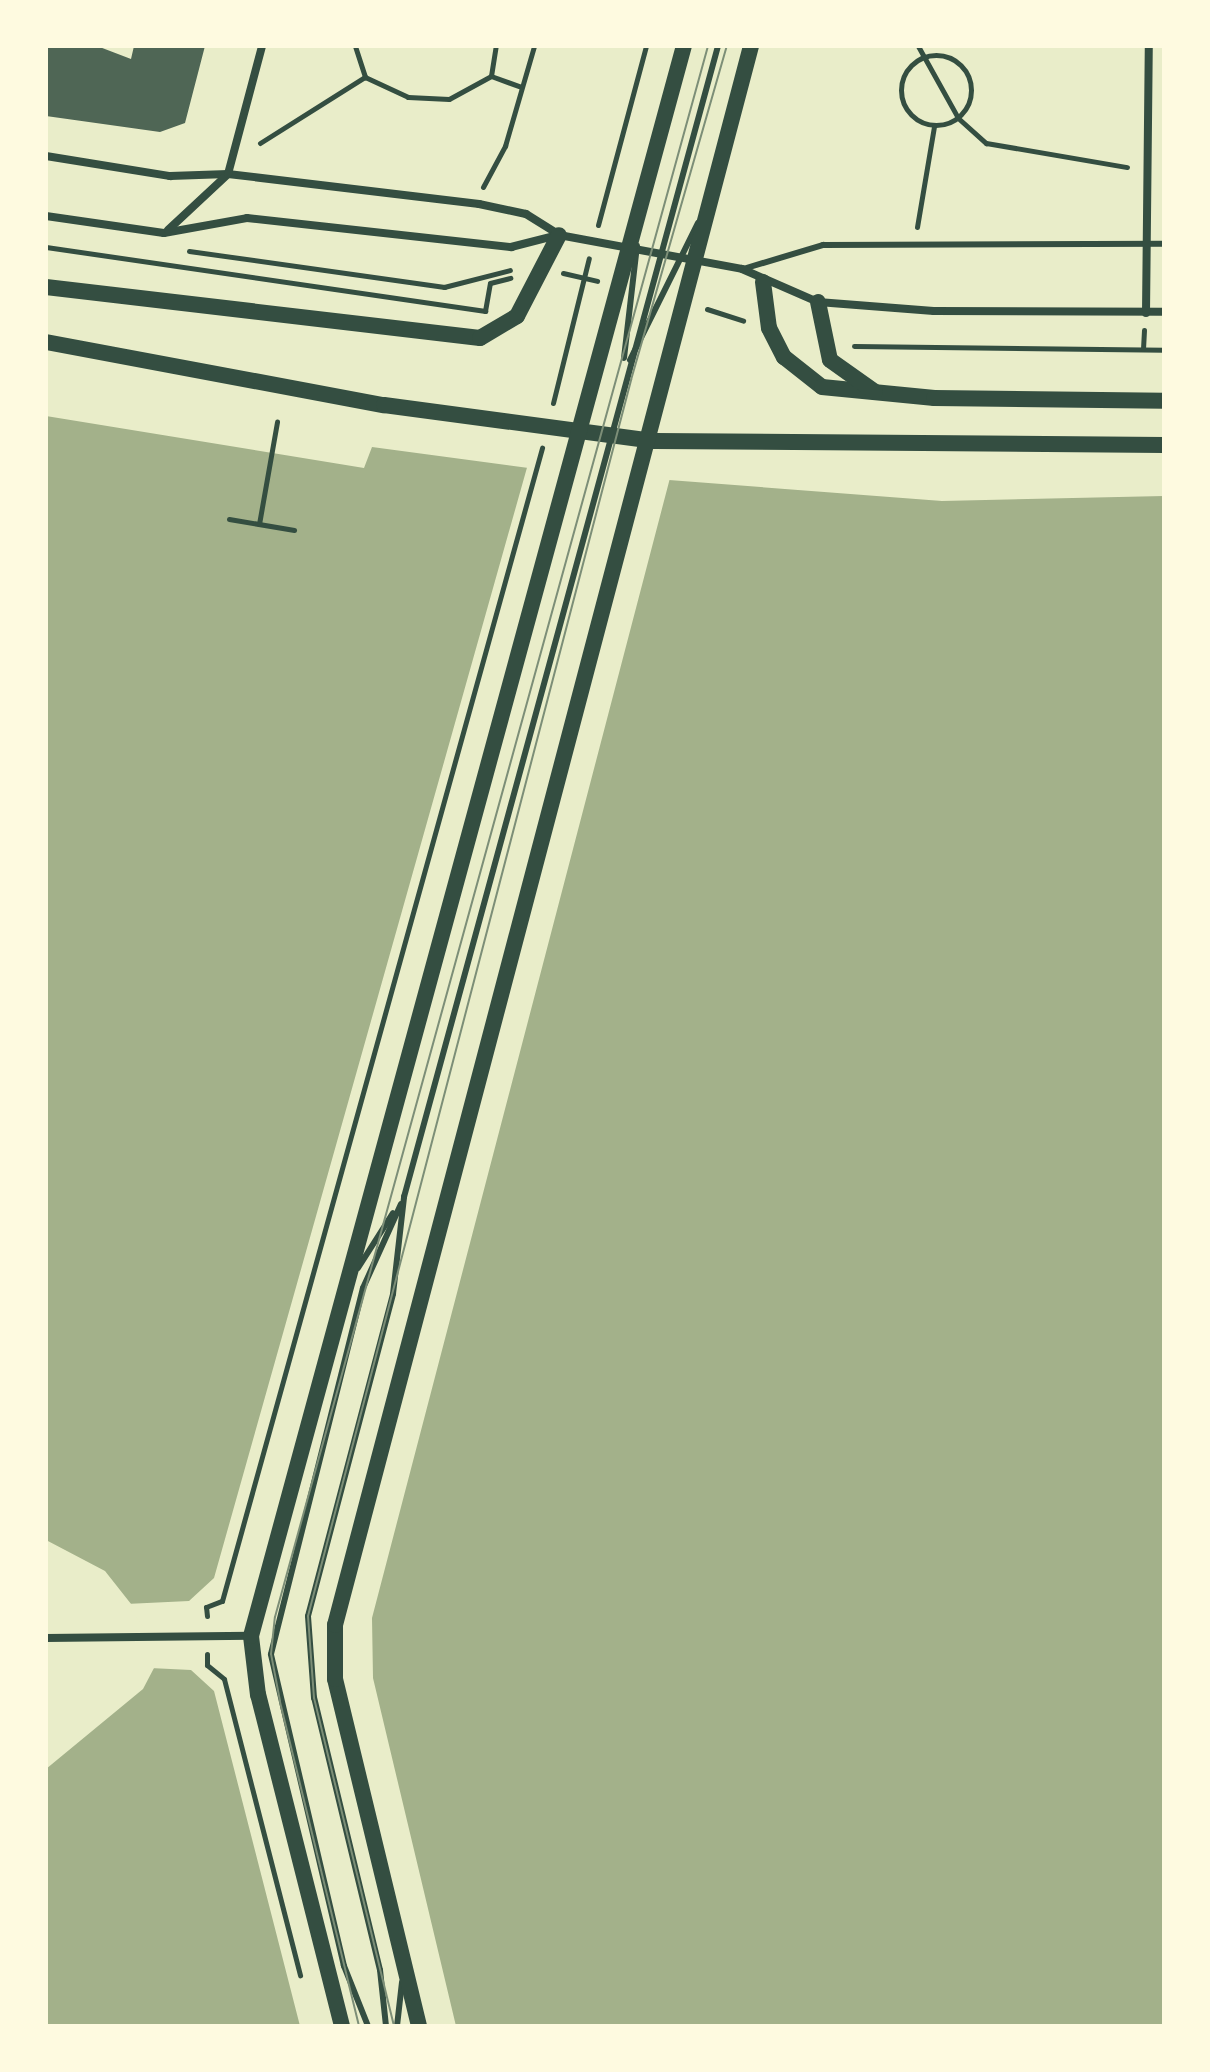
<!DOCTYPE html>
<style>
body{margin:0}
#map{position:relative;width:1210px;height:2072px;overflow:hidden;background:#e9edc9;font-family:Spectral,serif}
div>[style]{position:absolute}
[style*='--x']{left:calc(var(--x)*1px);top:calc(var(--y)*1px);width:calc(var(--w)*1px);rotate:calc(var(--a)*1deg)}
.water>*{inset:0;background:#a3b18a}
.pier>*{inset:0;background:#e9edc9}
.building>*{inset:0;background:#4f6655}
.path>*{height:5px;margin:-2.5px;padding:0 2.5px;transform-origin:2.5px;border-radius:2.5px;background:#344e41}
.path>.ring{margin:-2.5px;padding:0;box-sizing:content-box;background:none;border:5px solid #344e41;border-radius:50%}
.service>*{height:6px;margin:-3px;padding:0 3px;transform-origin:3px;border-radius:3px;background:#344e41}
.minor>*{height:8px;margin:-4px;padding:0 4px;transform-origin:4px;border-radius:4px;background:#344e41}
.secondary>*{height:16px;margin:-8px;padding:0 8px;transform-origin:8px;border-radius:8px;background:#344e41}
.tram>*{height:2px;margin:-1px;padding:0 1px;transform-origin:1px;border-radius:1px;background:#7c8e77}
span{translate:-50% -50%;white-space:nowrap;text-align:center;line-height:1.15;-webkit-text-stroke:8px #fefae0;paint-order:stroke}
.frame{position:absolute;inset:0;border:48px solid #fefae0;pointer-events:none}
</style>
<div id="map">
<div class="water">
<div style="clip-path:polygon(46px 416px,364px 468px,372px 447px,551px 471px,942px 501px,1164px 496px,1164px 2026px,46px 2026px,46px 1769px,143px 1689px,165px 1647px,105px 1571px,46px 1540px)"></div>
</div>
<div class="pier">
<div style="clip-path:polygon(528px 464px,670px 478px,372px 1618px,373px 1678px,456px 2026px,300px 2026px,214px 1691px,191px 1670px,150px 1668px,160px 1648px,126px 1604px,189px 1601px,214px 1578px)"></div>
</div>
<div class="building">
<div style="clip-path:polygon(46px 46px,97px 46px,131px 59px,134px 46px,205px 46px,185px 123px,160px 132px,46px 116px)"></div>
</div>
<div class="path">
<div style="--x:355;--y:46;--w:33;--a:72"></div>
<div style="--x:365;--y:77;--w:47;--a:24.9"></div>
<div style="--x:408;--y:97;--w:41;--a:2.8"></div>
<div style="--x:449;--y:99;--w:48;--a:-28.7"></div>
<div style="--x:491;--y:76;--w:32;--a:20"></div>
<div style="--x:918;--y:46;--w:82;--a:60.9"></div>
<div style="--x:958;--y:118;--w:38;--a:42"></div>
<div style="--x:986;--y:143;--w:143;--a:9.7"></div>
<div class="ring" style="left:901px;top:55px;width:65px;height:65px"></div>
<div style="--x:491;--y:76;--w:30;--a:-81"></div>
<div style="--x:260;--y:143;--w:124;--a:-32.2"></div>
<div style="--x:483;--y:187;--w:47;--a:-61.8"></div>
<div style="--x:505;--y:146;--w:104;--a:-73.8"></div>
<div style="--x:598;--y:225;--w:185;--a:-75"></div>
<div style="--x:917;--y:227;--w:102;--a:-80.4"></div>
<div style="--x:46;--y:247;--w:444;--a:8.3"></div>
<div style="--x:485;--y:311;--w:28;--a:-80"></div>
<div style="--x:490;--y:283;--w:21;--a:-14"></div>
<div style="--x:189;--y:251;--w:258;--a:8"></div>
<div style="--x:444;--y:287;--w:68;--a:-14.4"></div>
<div style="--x:563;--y:273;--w:35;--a:13"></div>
<div style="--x:707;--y:309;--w:38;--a:18"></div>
<div style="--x:854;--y:346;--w:310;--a:0.7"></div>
<div style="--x:1143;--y:349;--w:19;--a:-87"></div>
<div style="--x:553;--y:403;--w:149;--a:-76.1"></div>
<div style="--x:229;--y:519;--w:66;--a:9.6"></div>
<div style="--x:259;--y:524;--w:104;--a:-80"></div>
<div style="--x:207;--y:1616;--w:9;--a:-96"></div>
<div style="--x:206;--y:1607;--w:17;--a:-21"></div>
<div style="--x:222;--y:1601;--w:1197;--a:-74.49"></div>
<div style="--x:207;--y:1654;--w:11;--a:90"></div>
<div style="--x:207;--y:1665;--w:22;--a:39"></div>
<div style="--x:224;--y:1679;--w:306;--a:75.6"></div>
</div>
<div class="service">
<div style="--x:743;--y:269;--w:84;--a:-16.7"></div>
<div style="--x:823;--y:245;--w:341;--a:-0.2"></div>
<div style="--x:624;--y:358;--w:113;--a:-83.4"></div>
<div style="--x:630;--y:360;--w:153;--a:-63.6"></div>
<div style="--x:358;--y:1268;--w:65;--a:-57.5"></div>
<div style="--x:368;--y:2026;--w:65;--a:-111.8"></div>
<div style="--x:344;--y:1966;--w:320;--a:-103.2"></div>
<div style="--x:271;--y:1654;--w:377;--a:-75.9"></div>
<div style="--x:363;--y:1288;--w:92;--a:-65.7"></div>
<div style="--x:386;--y:2026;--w:56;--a:-96.1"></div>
<div style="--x:380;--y:1970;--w:280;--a:-103.6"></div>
<div style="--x:314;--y:1698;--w:82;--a:-94.2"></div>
<div style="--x:308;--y:1616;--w:333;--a:-75.2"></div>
<div style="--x:393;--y:1294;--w:98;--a:-83.5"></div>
<div style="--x:404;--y:1197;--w:1193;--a:-74.74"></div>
<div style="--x:397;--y:2026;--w:44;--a:-83.5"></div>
</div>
<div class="minor">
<div style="--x:46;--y:156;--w:126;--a:9.2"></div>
<div style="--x:170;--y:176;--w:58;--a:-2"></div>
<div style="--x:228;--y:174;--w:253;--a:6.8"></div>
<div style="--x:479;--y:204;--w:48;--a:12"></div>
<div style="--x:526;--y:214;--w:39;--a:32"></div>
<div style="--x:559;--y:235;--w:186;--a:10.5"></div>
<div style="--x:742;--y:269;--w:83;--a:23.5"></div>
<div style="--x:818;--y:302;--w:116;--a:4.4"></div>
<div style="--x:934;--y:311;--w:230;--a:0.2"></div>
<div style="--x:46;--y:216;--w:119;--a:8.2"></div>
<div style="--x:164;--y:233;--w:84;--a:-10.2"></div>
<div style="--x:247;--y:218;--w:266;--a:6.3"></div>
<div style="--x:511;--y:247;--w:49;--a:-14.3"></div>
<div style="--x:168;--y:230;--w:82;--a:-43"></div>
<div style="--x:228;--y:174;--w:132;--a:-75.1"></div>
<div style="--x:1146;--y:313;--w:267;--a:-89.4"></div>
<div style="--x:46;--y:1638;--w:205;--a:-0.6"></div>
</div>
<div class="secondary">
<div style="--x:763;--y:282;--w:46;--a:82.6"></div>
<div style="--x:769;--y:328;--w:33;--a:63"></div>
<div style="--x:784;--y:357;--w:48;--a:38.3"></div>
<div style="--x:822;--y:387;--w:113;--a:5.6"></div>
<div style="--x:934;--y:398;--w:230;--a:0.7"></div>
<div style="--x:46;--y:287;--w:437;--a:6.7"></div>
<div style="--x:480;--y:338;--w:43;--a:-30.7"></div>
<div style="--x:517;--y:316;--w:91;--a:-62.6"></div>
<div style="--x:818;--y:302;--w:59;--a:78.3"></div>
<div style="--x:830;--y:360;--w:55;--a:35.4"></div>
<div style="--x:46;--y:342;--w:344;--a:10.6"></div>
<div style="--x:384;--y:405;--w:273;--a:7.6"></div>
<div style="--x:655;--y:441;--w:509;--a:0.45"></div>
<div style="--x:342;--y:2026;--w:341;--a:-104.2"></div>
<div style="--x:258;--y:1695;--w:59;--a:-96.8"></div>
<div style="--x:251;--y:1636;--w:1648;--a:-74.77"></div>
<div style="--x:419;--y:2026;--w:357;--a:-103.6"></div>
<div style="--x:335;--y:1679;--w:54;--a:-90"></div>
<div style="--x:335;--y:1625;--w:1633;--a:-75.24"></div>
</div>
<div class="tram">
<div style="--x:359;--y:2026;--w:334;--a:-103.7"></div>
<div style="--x:280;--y:1701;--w:48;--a:-100.8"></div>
<div style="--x:271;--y:1654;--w:37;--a:-84"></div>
<div style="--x:275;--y:1617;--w:1630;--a:-74.59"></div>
<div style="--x:394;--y:2026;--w:338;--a:-103.7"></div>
<div style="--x:314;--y:1698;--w:82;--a:-94.2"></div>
<div style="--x:308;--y:1616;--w:1278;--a:-75.35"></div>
<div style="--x:631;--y:380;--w:348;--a:-74"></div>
</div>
<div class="frame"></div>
</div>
